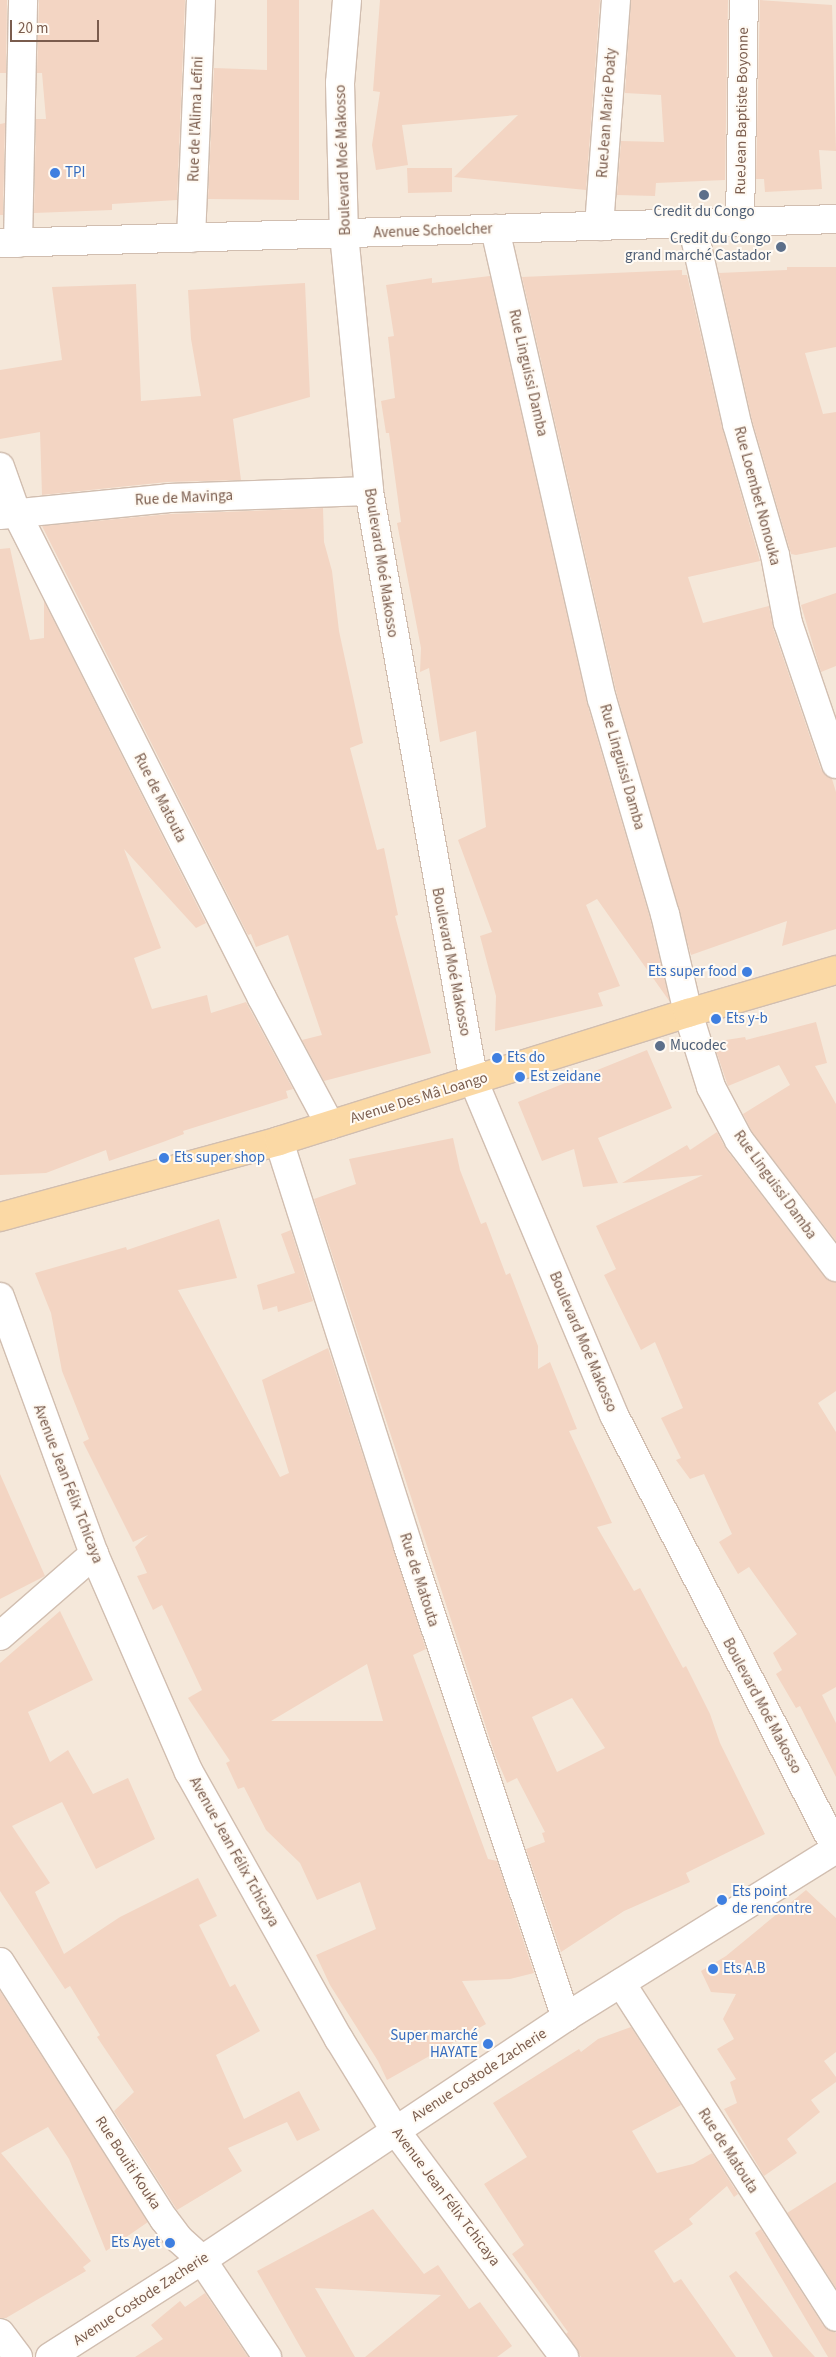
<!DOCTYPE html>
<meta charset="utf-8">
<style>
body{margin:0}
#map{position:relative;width:836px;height:2357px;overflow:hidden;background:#fdf6ec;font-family:"Source Sans 3",sans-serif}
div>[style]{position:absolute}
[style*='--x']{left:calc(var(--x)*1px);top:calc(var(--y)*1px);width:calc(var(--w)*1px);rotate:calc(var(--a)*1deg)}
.residential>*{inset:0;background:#f5e8da}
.building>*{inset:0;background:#f3d5c3}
.roads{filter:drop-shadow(1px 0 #d1beb0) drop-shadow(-1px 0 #d1beb0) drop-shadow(0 1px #d1beb0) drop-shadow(0 -1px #d1beb0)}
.minor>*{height:28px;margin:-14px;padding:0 14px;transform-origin:14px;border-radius:14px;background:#fff}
.major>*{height:28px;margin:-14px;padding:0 14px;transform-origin:14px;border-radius:14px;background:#fbd9a5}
.dots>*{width:14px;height:14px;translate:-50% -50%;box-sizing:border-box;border:2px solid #fffaf3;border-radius:50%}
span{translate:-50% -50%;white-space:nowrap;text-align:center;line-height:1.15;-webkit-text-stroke:4px #fffaf3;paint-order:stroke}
.street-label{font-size:15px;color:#7a5c4d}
.shop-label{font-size:15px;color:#366cbe}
.left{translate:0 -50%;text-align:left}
.right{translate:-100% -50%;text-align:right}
.service-label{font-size:15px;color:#4e5e75}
.scale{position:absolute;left:10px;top:20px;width:89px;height:22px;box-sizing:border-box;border:2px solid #7a5c4d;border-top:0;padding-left:6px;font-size:15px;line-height:18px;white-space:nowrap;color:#7a5c4d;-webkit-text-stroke:4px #fffaf3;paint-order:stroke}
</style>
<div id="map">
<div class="residential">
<div style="clip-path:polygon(0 0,836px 0,836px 2357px,0 2357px)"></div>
</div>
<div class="building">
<div style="clip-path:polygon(0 0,7px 0,6px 73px,0 73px)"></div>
<div style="clip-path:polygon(39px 0,185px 0,177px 200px,112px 204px,112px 210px,34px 213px,36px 119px,46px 119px,42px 73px,37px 73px)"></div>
<div style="clip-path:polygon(267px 0,299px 0,299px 200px,208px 199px,214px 68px,267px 70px)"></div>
<div style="clip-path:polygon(380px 0,600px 0,586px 190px,454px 177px,518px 115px,402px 125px,408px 165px,376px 170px,372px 145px,380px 92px,373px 91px)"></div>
<div style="clip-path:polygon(631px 0,728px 0,725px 180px,656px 183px,655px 196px,617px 195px,621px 141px,664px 142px,661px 95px,625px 93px)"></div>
<div style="clip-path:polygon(760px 0,832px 5px,836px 151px,819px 150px,822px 189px,765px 192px,764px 179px,756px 179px)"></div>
<div style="clip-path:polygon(5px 123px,3px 215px,0 215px,0 124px)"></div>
<div style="clip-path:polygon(407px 168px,452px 168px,452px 192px,408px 193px)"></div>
<div style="clip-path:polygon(787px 267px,836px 267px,836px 347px,805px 353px,823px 414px,836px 412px,836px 547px,796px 555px,791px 554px,752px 420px,719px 273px,787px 270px)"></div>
<div style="clip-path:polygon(682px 270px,682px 275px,687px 275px,722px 427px,760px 561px,688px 577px,703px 623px,769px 606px,773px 628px,821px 769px,832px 779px,836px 792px,836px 929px,782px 946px,787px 921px,691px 955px,617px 695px,522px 277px)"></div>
<div style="clip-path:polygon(490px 276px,587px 703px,650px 918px,670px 1002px,597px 899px,586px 905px,620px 986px,598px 993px,603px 1006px,495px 1031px,496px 996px,480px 936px,492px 932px,458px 840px,486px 827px,476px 731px,440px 742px,429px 668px,420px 672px,421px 648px,397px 523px,401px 522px,389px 433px,386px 433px,381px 401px,395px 398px,388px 337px,394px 336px,386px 285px,432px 278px,432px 283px)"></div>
<div style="clip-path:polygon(305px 283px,310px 397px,233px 419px,241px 480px,167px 482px,42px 495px,40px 432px,0 439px,0 370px,62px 360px,52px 287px,136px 284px,141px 401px,201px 396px,191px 339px,188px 290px)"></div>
<div style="clip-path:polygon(323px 508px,324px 542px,332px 571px,339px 631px,363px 743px,350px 748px,377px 850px,384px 848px,398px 915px,395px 916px,431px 1053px,324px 1081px,302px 1040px,322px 1035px,288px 935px,256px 947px,251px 934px,248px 935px,42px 526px,170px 514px)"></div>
<div style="clip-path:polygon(10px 548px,30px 640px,44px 638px,44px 601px,206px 923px,196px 928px,124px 849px,161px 948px,134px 958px,152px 1009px,207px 995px,211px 1013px,246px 1002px,293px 1089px,286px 1091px,288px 1098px,183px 1131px,184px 1134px,163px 1142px,109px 1161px,106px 1150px,46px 1173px,0 1175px,0 549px)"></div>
<div style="clip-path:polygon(836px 593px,836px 666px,821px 672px,801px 605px)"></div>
<div style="clip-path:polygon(816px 1022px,827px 1063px,815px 1066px,836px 1104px,836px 1241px,752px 1132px,743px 1114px,790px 1085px,779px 1065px,728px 1086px,713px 1042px,745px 1037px,746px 1040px)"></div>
<div style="clip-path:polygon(647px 1050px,672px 1108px,598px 1138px,618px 1183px,583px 1187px,574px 1149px,542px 1161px,518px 1102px)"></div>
<div style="clip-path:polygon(717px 1132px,726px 1149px,824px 1276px,836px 1282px,836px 1391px,818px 1403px,836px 1432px,836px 1687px,822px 1695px,836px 1723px,836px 1777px,800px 1706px,796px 1708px,776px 1674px,782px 1670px,773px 1653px,797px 1634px,749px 1567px,738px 1574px,719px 1542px,732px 1534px,704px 1474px,690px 1479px,676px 1460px,681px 1458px,661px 1418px,683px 1408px,655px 1342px,641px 1350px,604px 1275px,616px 1269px,596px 1226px,703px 1175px,622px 1183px,687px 1145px,690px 1150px)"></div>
<div style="clip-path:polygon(evenodd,453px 1138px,460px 1170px,481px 1224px,486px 1222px,506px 1275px,510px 1273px,538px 1346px,538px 1369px,550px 1362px,577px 1429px,569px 1431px,612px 1523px,597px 1527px,634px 1591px,640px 1588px,683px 1668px,686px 1666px,710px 1714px,720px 1743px,765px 1834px,686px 1873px,690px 1882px,624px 1911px,561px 1952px,526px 1849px,545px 1842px,542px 1833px,545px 1832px,517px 1778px,507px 1783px,495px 1755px,314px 1199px,356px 1184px,349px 1159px,453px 1138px,572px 1698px,605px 1748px,557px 1772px,532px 1717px,572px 1698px)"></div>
<div style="clip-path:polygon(evenodd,219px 1219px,237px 1278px,178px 1290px,280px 1477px,289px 1473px,262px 1380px,328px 1348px,426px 1649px,413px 1655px,488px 1859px,497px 1861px,534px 1973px,510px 1979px,462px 1981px,486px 2024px,387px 2080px,378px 2061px,330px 1985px,316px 1955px,376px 1929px,360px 1882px,317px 1900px,300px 1863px,266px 1830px,244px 1787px,238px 1789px,226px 1763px,230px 1761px,188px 1698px,202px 1690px,162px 1605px,153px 1610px,137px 1576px,147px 1573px,135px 1547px,148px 1535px,133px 1542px,83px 1442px,89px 1439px,62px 1371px,51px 1313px,35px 1273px,126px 1247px,127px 1250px,219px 1219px,367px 1664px,383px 1721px,271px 1721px,367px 1664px)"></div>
<div style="clip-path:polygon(291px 1230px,313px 1301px,278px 1312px,277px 1306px,263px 1310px,257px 1285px,295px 1273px,281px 1234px)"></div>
<div style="clip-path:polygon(0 1474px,45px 1576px,0 1599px)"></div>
<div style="clip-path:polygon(60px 1611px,93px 1680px,28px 1712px,50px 1762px,68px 1750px,93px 1794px,128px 1778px,155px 1839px,96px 1869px,62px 1802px,12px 1826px,50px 1883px,35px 1892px,64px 1954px,120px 1917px,198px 1878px,217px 1916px,199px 1925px,230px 1987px,235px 1984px,260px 2031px,216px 2055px,244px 2119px,299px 2091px,320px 2130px,297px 2141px,287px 2122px,228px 2148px,242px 2171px,177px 2210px,114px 2111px,134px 2092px,97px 2037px,100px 2035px,70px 1986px,65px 1989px,0 1891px,0 1663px)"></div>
<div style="clip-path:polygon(806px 1890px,836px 1918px,836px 2052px,824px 2061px,836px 2077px,836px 2082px,811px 2100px,820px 2112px,787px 2139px,797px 2153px,764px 2176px,724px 2109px,737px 2103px,730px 2082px,736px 2079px,717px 2049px,734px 2039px,723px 2019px,736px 1994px,711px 1992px,701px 1971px,726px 1956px)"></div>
<div style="clip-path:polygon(0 1991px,148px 2222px,106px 2251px,69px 2159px,48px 2127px,1px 2153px,91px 2261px,83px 2267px,86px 2271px,6px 2318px,0 2318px)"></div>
<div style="clip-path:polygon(631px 2027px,681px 2105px,632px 2131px,657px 2173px,693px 2164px,712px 2153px,738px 2194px,734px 2197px,727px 2186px,689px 2219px,693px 2224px,654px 2251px,674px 2283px,681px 2279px,736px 2357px,581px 2357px,566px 2334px,568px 2332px,512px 2254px,524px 2245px,484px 2184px,527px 2157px,493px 2103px,579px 2049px,581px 2052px,598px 2039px)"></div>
<div style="clip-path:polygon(836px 2182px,836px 2288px,787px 2213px)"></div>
<div style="clip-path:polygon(373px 2209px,424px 2274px,438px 2265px,469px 2309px,480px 2302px,512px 2346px,497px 2357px,365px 2357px,441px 2295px,315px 2288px,355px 2357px,306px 2357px,257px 2271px)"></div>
<div style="clip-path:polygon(761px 2229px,823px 2325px,836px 2333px,836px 2357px,828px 2357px,755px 2233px)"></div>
<div style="clip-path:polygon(736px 2271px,815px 2357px,773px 2357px,729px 2276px)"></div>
<div style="clip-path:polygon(205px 2293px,248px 2357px,135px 2357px,163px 2339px,151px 2325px,180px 2301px,185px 2307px)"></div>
</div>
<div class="roads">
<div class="minor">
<div style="--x:347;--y:0;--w:83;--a:94.8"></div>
<div style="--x:340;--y:83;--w:151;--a:88.5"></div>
<div style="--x:344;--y:234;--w:258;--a:84.4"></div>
<div style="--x:369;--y:491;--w:600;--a:79.93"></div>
<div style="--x:474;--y:1082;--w:361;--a:67.2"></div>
<div style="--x:614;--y:1415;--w:487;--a:62.9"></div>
<div style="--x:740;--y:222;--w:222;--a:-89"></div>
<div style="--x:692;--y:224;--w:205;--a:77.3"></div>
<div style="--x:737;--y:424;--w:136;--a:73.8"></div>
<div style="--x:775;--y:555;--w:69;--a:79.2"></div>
<div style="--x:788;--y:623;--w:149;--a:71.2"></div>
<div style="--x:599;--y:226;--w:227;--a:-85.7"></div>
<div style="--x:495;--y:229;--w:482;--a:77.2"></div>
<div style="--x:602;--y:699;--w:224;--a:73.7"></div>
<div style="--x:665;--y:914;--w:102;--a:76.9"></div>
<div style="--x:688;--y:1013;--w:77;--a:72.7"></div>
<div style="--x:711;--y:1087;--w:60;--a:62.2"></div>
<div style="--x:739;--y:1140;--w:160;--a:52.6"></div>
<div style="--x:191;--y:238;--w:238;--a:-87.6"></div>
<div style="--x:0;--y:243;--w:836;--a:-1.64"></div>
<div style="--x:18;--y:243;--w:243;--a:-88.8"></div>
<div style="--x:0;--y:467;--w:48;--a:70.4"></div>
<div style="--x:16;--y:512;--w:545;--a:63.15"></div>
<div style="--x:262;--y:998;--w:144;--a:61.8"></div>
<div style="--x:0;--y:515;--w:170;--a:-5.7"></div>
<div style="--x:169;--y:498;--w:200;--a:-2"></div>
<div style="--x:279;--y:1141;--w:425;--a:72.3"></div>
<div style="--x:408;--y:1546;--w:497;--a:71.5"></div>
<div style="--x:0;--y:1297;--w:274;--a:69.9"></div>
<div style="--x:94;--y:1554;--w:238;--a:66.5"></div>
<div style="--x:189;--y:1772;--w:306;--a:60.7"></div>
<div style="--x:339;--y:2039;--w:107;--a:58.4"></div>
<div style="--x:395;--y:2130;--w:283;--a:53.3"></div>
<div style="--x:0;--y:1636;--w:125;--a:-41.1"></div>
<div style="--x:0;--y:1962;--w:305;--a:57.5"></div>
<div style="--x:164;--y:2219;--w:25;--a:53"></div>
<div style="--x:179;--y:2239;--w:31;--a:42"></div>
<div style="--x:202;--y:2260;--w:117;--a:56.2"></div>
<div style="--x:621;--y:1983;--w:397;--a:57.2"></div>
<div style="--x:0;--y:2333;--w:30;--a:53"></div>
<div style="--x:50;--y:2357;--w:180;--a:-32.5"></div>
<div style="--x:202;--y:2260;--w:438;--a:-33.7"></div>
<div style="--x:566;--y:2017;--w:318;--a:-31.9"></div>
</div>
<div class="major">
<div style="--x:0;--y:1217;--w:289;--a:-15.2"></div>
<div style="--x:279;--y:1141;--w:429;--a:-17.4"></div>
<div style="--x:688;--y:1013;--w:154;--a:-16.2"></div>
</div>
</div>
<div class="dots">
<div style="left:55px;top:173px;background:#3f7fe0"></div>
<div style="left:704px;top:195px;background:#5c6f8a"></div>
<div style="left:781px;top:247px;background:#5c6f8a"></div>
<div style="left:747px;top:972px;background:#3f7fe0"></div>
<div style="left:716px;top:1019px;background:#3f7fe0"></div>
<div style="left:660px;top:1046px;background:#5c6f8a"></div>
<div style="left:497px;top:1058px;background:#3f7fe0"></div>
<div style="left:520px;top:1077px;background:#3f7fe0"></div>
<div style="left:164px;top:1158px;background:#3f7fe0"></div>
<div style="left:722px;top:1900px;background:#3f7fe0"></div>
<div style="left:713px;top:1969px;background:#3f7fe0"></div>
<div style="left:488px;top:2044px;background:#3f7fe0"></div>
<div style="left:170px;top:2243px;background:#3f7fe0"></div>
</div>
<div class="street-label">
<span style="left:742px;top:111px;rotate:-89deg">RueJean Baptiste Boyonne</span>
<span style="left:607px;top:113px;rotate:-86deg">RueJean Marie Poaty</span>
<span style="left:196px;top:119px;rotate:-88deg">Rue de l'Alima Lefini</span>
<span style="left:343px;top:160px;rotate:-92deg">Boulevard Moé Makosso</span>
<span style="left:433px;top:231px;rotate:-2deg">Avenue Schoelcher</span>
<span style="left:528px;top:373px;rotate:77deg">Rue Linguissi Damba</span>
<span style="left:757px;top:496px;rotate:75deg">Rue Loembet Nonouka</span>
<span style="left:184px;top:498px;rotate:-3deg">Rue de Mavinga</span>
<span style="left:381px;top:563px;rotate:81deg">Boulevard Moé Makosso</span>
<span style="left:622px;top:767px;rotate:74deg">Rue Linguissi Damba</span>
<span style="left:160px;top:798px;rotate:63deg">Rue de Matouta</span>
<span style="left:451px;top:962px;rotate:79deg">Boulevard Moé Makosso</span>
<span style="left:419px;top:1098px;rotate:-17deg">Avenue Des Mâ Loango</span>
<span style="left:775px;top:1185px;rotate:54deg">Rue Linguissi Damba</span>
<span style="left:583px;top:1342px;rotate:67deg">Boulevard Moé Makosso</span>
<span style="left:68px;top:1484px;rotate:69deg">Avenue Jean Félix Tchicaya</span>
<span style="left:419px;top:1580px;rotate:72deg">Rue de Matouta</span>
<span style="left:762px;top:1706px;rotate:62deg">Boulevard Moé Makosso</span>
<span style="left:234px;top:1852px;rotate:61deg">Avenue Jean Félix Tchicaya</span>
<span style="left:479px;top:2075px;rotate:-33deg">Avenue Costode Zacherie</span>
<span style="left:728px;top:2151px;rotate:57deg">Rue de Matouta</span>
<span style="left:128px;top:2163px;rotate:57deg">Rue Bouiti Kouka</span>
<span style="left:446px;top:2197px;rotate:53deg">Avenue Jean Félix Tchicaya</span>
<span style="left:141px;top:2299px;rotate:-33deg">Avenue Costode Zacherie</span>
</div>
<div class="shop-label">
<span class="left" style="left:65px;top:173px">TPI</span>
<span class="right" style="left:737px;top:972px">Ets super food</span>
<span class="left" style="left:726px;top:1019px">Ets y-b</span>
<span class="left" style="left:507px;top:1058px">Ets do</span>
<span class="left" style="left:530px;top:1077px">Est zeidane</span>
<span class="left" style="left:174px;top:1158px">Ets super shop</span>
<span class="left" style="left:732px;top:1900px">Ets point<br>de rencontre</span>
<span class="left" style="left:723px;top:1969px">Ets A.B</span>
<span class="right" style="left:478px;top:2044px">Super marché<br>HAYATE</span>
<span class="right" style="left:160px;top:2243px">Ets Ayet</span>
</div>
<div class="service-label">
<span style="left:704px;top:212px">Credit du Congo</span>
<span class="right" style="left:771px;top:247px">Credit du Congo<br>grand marché Castador</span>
<span class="left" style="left:670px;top:1046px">Mucodec</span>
</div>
<div class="scale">20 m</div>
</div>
